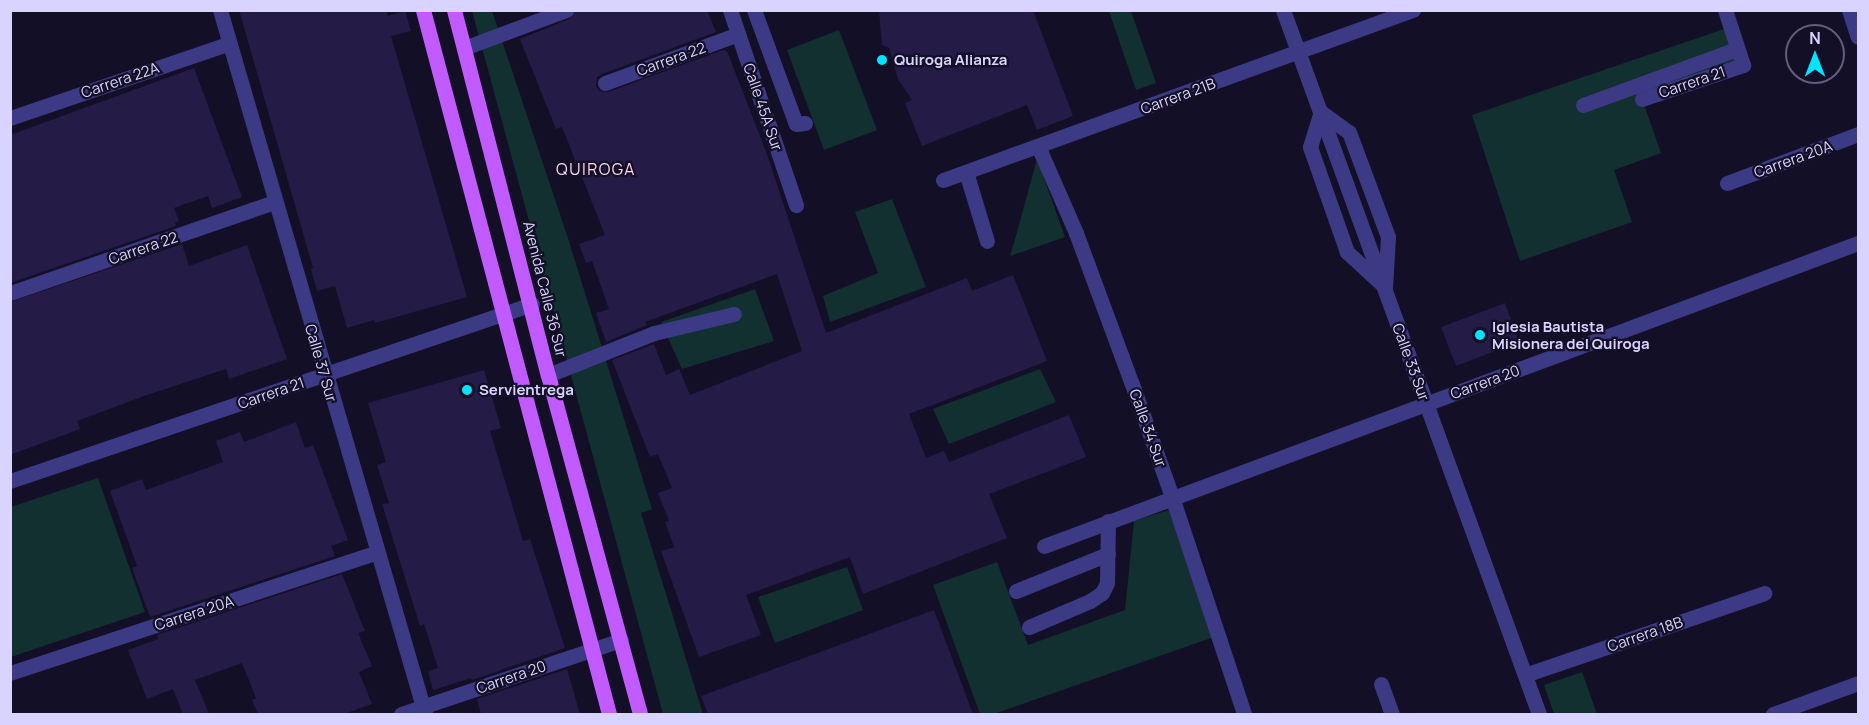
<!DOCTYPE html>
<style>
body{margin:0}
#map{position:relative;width:1869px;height:725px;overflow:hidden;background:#130f26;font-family:Manrope,sans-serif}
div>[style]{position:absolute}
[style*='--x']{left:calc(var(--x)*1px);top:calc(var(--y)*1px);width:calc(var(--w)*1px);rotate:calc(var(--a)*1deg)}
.green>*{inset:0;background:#12302f}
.building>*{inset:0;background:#241b47}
.minor>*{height:15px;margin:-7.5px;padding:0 7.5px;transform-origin:7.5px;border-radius:7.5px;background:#3d3a85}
.major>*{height:15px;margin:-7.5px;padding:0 7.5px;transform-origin:7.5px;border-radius:7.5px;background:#c25bff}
.dots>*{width:16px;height:16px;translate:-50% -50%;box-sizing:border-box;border:3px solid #130f26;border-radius:50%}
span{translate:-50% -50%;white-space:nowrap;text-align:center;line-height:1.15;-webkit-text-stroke:4.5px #130f26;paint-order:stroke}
.street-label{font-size:15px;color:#d9d4ff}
.poi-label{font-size:15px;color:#d9d4ff;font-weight:700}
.left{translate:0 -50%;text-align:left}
.neighbourhood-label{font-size:16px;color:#ffd6f0;letter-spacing:1.5px}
.frame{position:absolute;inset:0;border:12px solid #d9d4ff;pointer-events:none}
.north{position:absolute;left:1785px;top:24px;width:60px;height:60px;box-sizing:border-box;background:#130f26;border:2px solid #625e7d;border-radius:50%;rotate:0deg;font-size:16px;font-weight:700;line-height:24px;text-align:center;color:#d9d4ff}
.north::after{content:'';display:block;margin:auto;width:21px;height:27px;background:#00e5ff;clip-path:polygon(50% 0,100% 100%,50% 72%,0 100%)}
</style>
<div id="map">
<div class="green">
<div style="clip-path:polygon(472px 11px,492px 11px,567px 235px,652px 509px,641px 513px,703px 714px,663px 714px)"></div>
<div style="clip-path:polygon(1109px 11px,1131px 11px,1156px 83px,1136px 90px)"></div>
<div style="clip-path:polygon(1730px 27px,1743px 65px,1642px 99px,1661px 153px,1614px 170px,1632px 222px,1520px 261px,1472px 115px)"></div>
<div style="clip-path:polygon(839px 30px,877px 130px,824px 150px,787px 50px)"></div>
<div style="clip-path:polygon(1037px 159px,1065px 237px,1010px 256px,1014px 243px)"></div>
<div style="clip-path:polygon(892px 199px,926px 287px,830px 322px,823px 296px,878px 273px,855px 212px)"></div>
<div style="clip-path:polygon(755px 289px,774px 341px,682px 369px,661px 322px)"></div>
<div style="clip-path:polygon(1040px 369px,1056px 402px,949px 444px,933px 409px)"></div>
<div style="clip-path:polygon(98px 478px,145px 612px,11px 657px,11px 507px)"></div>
<div style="clip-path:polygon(1169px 510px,1214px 637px,994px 714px,980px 714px,933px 585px,997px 562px,1028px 645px,1125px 610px,1134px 521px)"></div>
<div style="clip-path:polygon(847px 567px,863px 610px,775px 643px,758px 597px)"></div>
<div style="clip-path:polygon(1582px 672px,1597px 714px,1554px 714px,1544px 685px)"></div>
</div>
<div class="building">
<div style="clip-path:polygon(239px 10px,386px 10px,388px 16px,405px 11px,411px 31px,391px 36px,467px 297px,375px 323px,374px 320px,347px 328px,335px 286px,317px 291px,311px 269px,313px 268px)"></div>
<div style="clip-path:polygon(576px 10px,707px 10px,716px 32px,602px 74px,597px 77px,596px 86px,599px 91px,608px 92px,723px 50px,727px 51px,767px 154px,826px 333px,967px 278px,972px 291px,1013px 275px,1047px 361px,909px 414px,926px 458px,944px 451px,949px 462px,1069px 415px,1086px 457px,989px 494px,1007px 538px,863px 594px,850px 557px,746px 595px,761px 635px,699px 657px,661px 551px,674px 547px,665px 522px,669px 521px,658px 493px,672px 488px,658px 454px,650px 457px,612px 360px,654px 344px,666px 375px,679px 369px,690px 395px,802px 351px,777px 274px,645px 322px,647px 325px,606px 342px,596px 313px,609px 309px,592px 261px,586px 263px,579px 244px,605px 235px,562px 127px,556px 129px,520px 39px,569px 19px)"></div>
<div style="clip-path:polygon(879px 10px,1033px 10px,1073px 116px,1037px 130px,1027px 105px,922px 146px,905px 103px,912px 100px,898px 79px,889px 48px,882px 45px)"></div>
<div style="clip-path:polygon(194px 68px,242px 197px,212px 208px,208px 196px,174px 208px,179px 221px,175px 223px,176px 226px,10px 283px,10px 135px)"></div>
<div style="clip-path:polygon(182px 244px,189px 266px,247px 245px,287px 359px,229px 379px,226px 369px,144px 396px,77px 421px,80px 429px,10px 455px,10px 302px)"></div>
<div style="clip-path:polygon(1505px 303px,1519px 342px,1456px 366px,1441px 327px)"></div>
<div style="clip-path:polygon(484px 370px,501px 428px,490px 431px,523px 541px,530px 539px,565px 648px,472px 680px,471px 678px,433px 690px,428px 671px,438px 668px,424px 624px,420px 626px,382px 504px,389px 503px,377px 465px,386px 462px,368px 403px)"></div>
<div style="clip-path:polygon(296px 422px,305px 448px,313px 445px,348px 540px,331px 546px,335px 556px,150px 617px,132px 568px,137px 566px,110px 491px,142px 479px,146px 490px,223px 462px,216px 441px,240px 432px,244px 442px)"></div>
<div style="clip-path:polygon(342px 574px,365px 631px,358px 633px,372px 666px,359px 672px,372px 704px,344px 714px,258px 714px,252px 700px,256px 698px,242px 663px,195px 680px,209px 714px,183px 714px,173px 689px,147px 699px,128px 650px,158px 639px,157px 635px)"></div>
<div style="clip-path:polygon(934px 610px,973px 714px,708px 714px,701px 696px)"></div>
<div style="clip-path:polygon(567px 669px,580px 714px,481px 714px,477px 699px)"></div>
</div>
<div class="minor">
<div style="--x:220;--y:10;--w:733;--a:73.76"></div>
<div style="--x:730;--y:10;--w:206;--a:71.3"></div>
<div style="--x:754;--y:10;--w:121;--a:69.8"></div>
<div style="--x:796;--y:124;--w:9;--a:-6"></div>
<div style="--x:1283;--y:10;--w:749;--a:70.02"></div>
<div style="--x:1849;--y:10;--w:28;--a:72"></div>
<div style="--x:464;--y:48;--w:109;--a:-20.4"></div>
<div style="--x:605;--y:83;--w:142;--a:-20.2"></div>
<div style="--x:1642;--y:99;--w:107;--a:-18.6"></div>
<div style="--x:1743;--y:65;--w:58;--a:-108.1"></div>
<div style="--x:1583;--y:105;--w:164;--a:-20"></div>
<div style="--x:1321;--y:112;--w:34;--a:36"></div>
<div style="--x:1349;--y:132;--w:112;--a:69.6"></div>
<div style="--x:1388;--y:237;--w:50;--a:93.4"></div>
<div style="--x:1385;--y:287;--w:52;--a:-137.4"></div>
<div style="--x:1347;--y:252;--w:111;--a:-109.4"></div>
<div style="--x:1310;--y:147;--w:37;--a:-73"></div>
<div style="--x:10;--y:118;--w:232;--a:-18.8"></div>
<div style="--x:1038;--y:146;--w:95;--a:66.4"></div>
<div style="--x:1076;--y:233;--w:161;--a:69.7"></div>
<div style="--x:1132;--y:384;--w:120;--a:70.5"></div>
<div style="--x:1172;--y:497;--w:229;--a:71.6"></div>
<div style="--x:966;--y:172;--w:72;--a:73.1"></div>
<div style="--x:943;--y:180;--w:500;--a:-19.9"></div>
<div style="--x:1727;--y:183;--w:140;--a:-20.5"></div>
<div style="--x:10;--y:293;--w:280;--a:-19"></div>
<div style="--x:548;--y:375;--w:114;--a:-21.6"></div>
<div style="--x:654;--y:333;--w:82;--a:-13.4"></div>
<div style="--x:10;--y:481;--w:551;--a:-18.73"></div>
<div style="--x:1044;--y:546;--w:869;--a:-20.42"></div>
<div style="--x:1016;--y:591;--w:99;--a:-21.9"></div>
<div style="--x:1029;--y:627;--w:66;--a:-23.1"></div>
<div style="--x:1090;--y:601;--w:14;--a:-34"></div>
<div style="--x:1102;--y:593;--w:11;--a:-63"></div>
<div style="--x:1107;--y:583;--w:62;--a:-89.1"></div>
<div style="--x:10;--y:673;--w:386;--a:-18.2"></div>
<div style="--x:1525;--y:675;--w:253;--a:-18.9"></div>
<div style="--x:1381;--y:684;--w:32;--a:70"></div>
<div style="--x:401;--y:714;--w:232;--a:-18.6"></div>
<div style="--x:1773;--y:714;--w:90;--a:-20"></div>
</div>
<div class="major">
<div style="--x:423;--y:10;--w:728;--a:75.2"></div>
<div style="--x:454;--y:10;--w:377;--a:75.6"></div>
<div style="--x:548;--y:375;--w:351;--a:74.8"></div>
</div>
<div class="dots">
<div style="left:882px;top:60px;background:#00e5ff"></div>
<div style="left:1480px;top:335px;background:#00e5ff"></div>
<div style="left:467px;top:390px;background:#00e5ff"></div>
</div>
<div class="street-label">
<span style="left:671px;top:59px;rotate:-20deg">Carrera 22</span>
<span style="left:120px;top:80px;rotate:-19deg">Carrera 22A</span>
<span style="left:1692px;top:82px;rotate:-19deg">Carrera 21</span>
<span style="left:1178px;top:96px;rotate:-20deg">Carrera 21B</span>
<span style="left:763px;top:107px;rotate:71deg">Calle 45A Sur</span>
<span style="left:1793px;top:159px;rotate:-20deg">Carrera 20A</span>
<span style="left:143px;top:248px;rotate:-19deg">Carrera 22</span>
<span style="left:545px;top:289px;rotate:76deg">Avenida Calle 36 Sur</span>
<span style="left:1411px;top:362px;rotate:70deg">Calle 33 Sur</span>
<span style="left:321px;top:363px;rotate:74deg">Calle 37 Sur</span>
<span style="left:1485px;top:382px;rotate:-20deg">Carrera 20</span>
<span style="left:271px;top:393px;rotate:-19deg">Carrera 21</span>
<span style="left:1148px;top:428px;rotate:70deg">Calle 34 Sur</span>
<span style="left:194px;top:613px;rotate:-18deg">Carrera 20A</span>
<span style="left:1645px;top:634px;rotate:-19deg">Carrera 18B</span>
<span style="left:511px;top:677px;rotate:-19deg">Carrera 20</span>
</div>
<div class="poi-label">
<span class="left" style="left:894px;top:60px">Quiroga Alianza</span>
<span class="left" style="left:1492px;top:335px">Iglesia Bautista<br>Misionera del Quiroga</span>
<span class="left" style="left:479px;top:390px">Servientrega</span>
</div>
<div class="neighbourhood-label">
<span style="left:596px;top:169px">QUIROGA</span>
</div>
<div class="frame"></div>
<div class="north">N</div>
</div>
